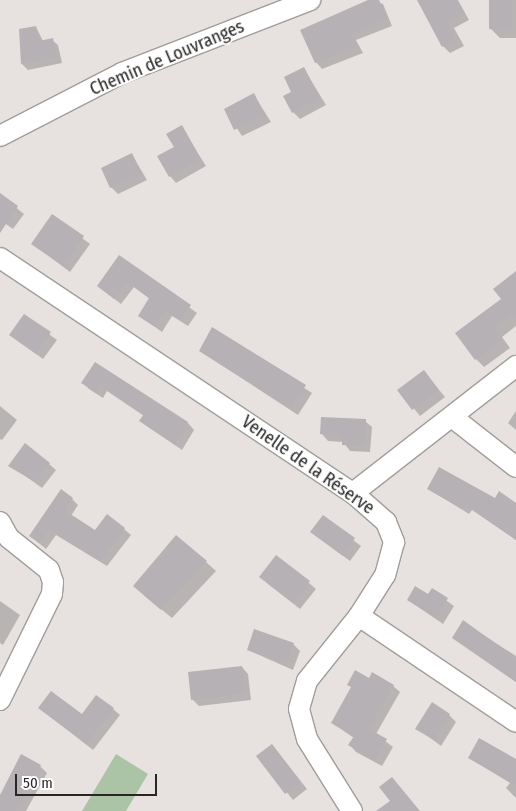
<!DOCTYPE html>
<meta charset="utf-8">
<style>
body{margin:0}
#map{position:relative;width:516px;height:811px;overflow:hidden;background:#e7e2e0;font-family:"Fira Sans Condensed",sans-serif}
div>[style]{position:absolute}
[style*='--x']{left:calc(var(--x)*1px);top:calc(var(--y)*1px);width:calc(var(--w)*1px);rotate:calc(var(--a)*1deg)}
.green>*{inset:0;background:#abc4a5}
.shadow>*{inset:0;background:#0003}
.building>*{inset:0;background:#b5b1b5}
.roads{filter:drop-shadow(1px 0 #a09d9a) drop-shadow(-1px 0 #a09d9a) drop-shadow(0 1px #a09d9a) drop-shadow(0 -1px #a09d9a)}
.minor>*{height:20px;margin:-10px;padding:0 10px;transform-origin:10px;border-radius:10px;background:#fff}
span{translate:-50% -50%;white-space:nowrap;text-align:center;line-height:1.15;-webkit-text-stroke:4px #fff;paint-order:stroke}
.street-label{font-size:18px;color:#282726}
.scale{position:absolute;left:15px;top:774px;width:142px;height:22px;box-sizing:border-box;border:2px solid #282726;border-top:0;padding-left:6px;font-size:15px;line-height:18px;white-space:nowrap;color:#282726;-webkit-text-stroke:4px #fff;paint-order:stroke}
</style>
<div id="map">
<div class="green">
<div style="clip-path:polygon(116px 754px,148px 774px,126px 811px,82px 811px)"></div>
</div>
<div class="shadow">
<div style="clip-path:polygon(371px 0,383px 4px,392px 26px,356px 40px,363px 53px,322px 69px,316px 62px)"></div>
<div style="clip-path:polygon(419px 0,458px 0,469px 20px,454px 28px,464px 46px,450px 53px,443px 46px)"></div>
<div style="clip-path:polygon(490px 0,516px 0,516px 38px,500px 38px,490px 28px)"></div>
<div style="clip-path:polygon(36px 27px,43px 41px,52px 40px,58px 45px,62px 63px,28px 70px,22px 64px)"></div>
<div style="clip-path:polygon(304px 69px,326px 105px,300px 119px,293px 112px,292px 92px)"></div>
<div style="clip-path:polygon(254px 95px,271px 122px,242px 136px,225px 110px)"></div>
<div style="clip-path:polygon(181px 127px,206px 166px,176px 183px,170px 176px)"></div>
<div style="clip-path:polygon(132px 155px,147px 180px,118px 194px,111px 187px)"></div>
<div style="clip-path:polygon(0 195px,24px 214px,13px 229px,0 220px)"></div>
<div style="clip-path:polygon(53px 216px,90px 244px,70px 272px,33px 244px)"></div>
<div style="clip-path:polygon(120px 257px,197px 313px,188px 326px,172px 316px,162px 332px,140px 316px,150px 299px,134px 287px,121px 304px,98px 286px)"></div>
<div style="clip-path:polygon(516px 273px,516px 326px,502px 337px,510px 348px,484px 367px,476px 359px)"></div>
<div style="clip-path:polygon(24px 316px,57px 340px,43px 359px,10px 335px)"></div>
<div style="clip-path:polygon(213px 328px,312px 393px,298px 415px,200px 351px)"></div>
<div style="clip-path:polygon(95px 363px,188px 423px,194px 430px,182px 450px,148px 427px,141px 421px,144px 416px,107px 391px,103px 398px,89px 389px,83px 383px)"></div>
<div style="clip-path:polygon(424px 372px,445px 397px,420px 416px,399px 390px)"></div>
<div style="clip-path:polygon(0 406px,17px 420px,2px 440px,0 439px)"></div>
<div style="clip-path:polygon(516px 411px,516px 430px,508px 423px)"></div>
<div style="clip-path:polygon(365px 421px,372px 427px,370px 452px,350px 451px,343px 442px,328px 441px,322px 434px)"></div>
<div style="clip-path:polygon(49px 464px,56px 470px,42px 488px,10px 465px)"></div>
<div style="clip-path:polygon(429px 489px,516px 503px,516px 540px,472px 510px,469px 514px)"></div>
<div style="clip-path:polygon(72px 499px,78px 505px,71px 516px,95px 532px,124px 529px,131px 535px,107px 566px,56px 535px,46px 549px,30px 536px)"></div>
<div style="clip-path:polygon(323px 517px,361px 546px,350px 561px,312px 532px)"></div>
<div style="clip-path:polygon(277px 556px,316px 589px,300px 609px,267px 583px)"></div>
<div style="clip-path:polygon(206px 562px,216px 571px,172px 618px,145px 596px)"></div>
<div style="clip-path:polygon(432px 590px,454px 606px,443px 624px,408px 600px,428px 596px)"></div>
<div style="clip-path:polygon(0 601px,20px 615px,3px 645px,0 643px)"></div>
<div style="clip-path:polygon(463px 622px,516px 656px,516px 682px,454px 637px)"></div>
<div style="clip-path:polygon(293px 644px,300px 651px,293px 670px,248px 650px)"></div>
<div style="clip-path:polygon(242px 667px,248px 674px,251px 700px,199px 706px,192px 699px)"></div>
<div style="clip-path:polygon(369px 680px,393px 686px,400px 692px,376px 734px,393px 747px,382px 766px,356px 752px,350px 745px,354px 738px,332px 723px)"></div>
<div style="clip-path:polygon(40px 708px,82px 716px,113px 709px,120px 715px,93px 750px)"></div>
<div style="clip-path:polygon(449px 715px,456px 722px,441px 746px,417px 728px)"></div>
<div style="clip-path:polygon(272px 745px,307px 789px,293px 800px,258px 757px)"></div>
<div style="clip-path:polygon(469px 758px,516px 763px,516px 798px,506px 788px,510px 783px)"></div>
<div style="clip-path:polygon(40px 766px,47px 773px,26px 811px,3px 811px,0 797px)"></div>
</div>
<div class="building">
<div style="clip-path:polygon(368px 0,379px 0,387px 19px,351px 34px,358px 47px,315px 63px,300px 30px)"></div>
<div style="clip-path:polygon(417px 0,457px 0,464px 13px,448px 21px,455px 40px,442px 47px)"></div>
<div style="clip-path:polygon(489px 0,512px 0,512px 29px,489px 29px)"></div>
<div style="clip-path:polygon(36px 26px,39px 41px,53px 38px,57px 57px,21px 64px,19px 29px)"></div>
<div style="clip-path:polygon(304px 67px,320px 98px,292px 113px,283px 96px,291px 92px,284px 77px)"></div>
<div style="clip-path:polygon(254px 93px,265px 115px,234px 130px,224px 109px)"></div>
<div style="clip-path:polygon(182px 125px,201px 159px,169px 177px,157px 156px,174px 147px,166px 134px)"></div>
<div style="clip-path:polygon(132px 153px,142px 174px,110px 188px,101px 168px)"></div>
<div style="clip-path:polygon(0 193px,18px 206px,0 233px)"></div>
<div style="clip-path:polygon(52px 214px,84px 236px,63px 266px,31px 244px)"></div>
<div style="clip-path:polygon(119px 255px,191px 305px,181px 320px,165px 310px,155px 327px,138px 316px,149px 298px,127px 282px,114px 299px,97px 286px)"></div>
<div style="clip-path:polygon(516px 271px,516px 318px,512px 314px,494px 328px,503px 339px,475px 360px,455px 333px,501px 299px,493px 289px)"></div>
<div style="clip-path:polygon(24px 314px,51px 332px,36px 354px,9px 335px)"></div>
<div style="clip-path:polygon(212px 327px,306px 385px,291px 409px,199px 351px)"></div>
<div style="clip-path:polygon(95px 362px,188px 422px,175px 444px,139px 421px,144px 414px,100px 385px,96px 392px,81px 383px)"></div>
<div style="clip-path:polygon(424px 370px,439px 390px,412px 410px,397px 390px)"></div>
<div style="clip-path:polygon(321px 417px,366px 419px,364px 446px,342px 445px,342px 436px,320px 434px)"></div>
<div style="clip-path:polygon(25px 443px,50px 463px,35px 482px,8px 466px)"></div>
<div style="clip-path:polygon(439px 467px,495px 498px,499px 491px,516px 503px,516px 540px,465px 504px,462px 509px,427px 489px)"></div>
<div style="clip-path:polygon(61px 489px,73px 498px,64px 510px,95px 530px,107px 514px,125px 528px,100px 561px,49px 529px,39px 543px,29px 536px)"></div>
<div style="clip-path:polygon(323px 515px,355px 538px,343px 556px,310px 532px)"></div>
<div style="clip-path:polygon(176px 535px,207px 561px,161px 610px,133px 586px)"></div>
<div style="clip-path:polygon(276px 555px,310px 581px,293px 603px,259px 577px)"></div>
<div style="clip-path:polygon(415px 586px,428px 594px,432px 588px,448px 598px,436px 618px,407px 600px)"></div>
<div style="clip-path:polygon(463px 620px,516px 658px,516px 682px,452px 638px)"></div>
<div style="clip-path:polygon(254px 629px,294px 643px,286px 664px,247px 650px)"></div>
<div style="clip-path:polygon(242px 666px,245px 693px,191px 700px,188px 672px)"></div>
<div style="clip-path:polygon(355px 670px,369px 678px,372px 672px,394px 685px,369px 729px,387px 739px,375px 761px,348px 745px,354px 736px,331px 723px,351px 687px,347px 685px)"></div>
<div style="clip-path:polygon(51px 691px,82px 714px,96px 695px,114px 708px,86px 744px,38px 708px)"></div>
<div style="clip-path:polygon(432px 702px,450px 714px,434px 740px,415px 729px)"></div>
<div style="clip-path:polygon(479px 738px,516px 759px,516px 785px,468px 758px)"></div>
<div style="clip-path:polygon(272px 744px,301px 782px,285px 794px,256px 756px)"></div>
<div style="clip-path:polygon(21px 754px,41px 765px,16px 811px,0 811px,0 795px)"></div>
<div style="clip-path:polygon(392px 777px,420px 811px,376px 811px,390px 801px,379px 787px)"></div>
</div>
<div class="roads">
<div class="minor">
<div style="--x:0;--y:136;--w:137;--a:-27.3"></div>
<div style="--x:122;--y:73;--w:202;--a:-21.2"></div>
<div style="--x:0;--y:258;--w:424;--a:33.7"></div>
<div style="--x:353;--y:493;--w:44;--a:41.3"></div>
<div style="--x:386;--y:522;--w:22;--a:68"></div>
<div style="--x:394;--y:542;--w:34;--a:105"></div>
<div style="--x:385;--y:575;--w:49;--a:122.4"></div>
<div style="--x:359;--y:616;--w:83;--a:128.7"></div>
<div style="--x:307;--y:681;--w:29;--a:106"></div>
<div style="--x:299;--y:709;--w:31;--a:75"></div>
<div style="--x:307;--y:739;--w:85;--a:58"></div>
<div style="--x:452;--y:417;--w:81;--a:38"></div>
<div style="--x:353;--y:493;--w:207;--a:-37.9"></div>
<div style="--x:0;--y:522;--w:18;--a:61"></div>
<div style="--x:9;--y:538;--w:51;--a:38.7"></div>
<div style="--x:49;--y:570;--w:13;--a:72"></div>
<div style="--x:53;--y:582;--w:12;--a:95"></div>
<div style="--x:52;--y:594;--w:118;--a:116.1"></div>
<div style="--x:359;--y:616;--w:189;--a:34"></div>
</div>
</div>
<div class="street-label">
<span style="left:167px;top:58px;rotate:-23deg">Chemin de Louvranges</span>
<span style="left:308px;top:465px;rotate:35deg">Venelle de la Réserve</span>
</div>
<div class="scale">50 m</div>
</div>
